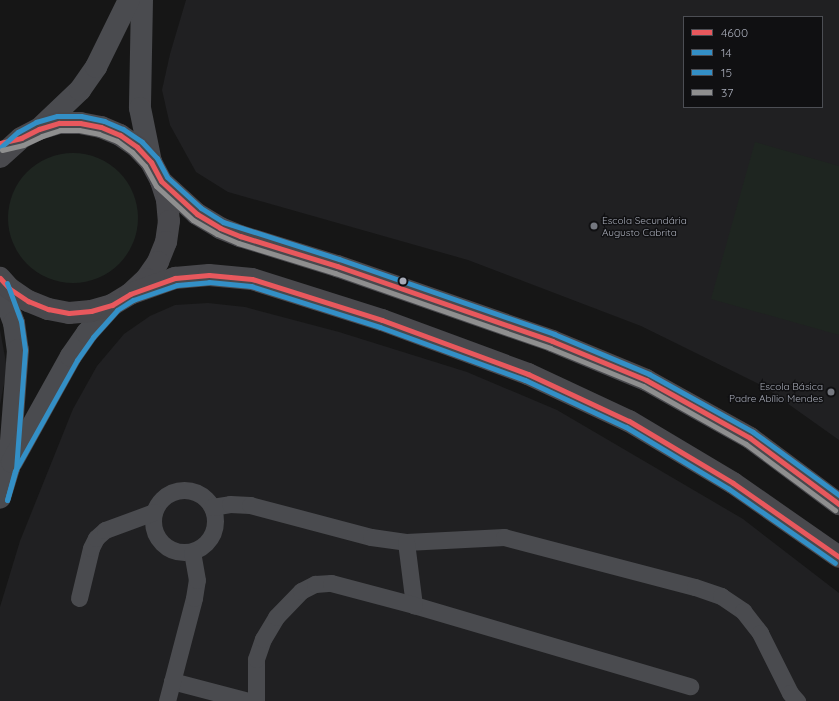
<!DOCTYPE html>
<meta charset="utf-8">
<style>
body{margin:0}
#map{position:relative;width:839px;height:701px;overflow:hidden;background:#161616;font-family:Quicksand,sans-serif}
div>[style]{position:absolute}
[style*='--x']{left:calc(var(--x)*1px);top:calc(var(--y)*1px);width:calc(var(--w)*1px);rotate:calc(var(--a)*1deg)}
.built>*{inset:0;background:#202022}
.green>*{inset:0;background:#1e2520}
.round{border-radius:50%}
.service>*{height:17px;margin:-8.5px;padding:0 8.5px;transform-origin:8.5px;border-radius:8.5px;background:#4a4b4f}
.service>.ring{margin:-8.5px;padding:0;box-sizing:content-box;background:none;border:17px solid #4a4b4f;border-radius:50%}
.tertiary>*{height:22px;margin:-11px;padding:0 11px;transform-origin:11px;border-radius:11px;background:#4a4b4f}
.secondary>*{height:22px;margin:-11px;padding:0 11px;transform-origin:11px;border-radius:11px;background:#49494d}
.bus-1>*{height:5px;margin:-2.5px;padding:0 2.5px;transform-origin:2.5px;border-radius:2.5px;background:#e8585d}
.bus-2>*{height:5px;margin:-2.5px;padding:0 2.5px;transform-origin:2.5px;border-radius:2.5px;background:#338fc6}
.bus-3>*{height:5px;margin:-2.5px;padding:0 2.5px;transform-origin:2.5px;border-radius:2.5px;background:#338fc6}
.bus-4>*{height:5px;margin:-2.5px;padding:0 2.5px;transform-origin:2.5px;border-radius:2.5px;background:#8f8f8f}
.dots>*{width:11px;height:11px;translate:-50% -50%;box-sizing:border-box;border:2px solid #101012;border-radius:50%}
span{translate:-50% -50%;white-space:nowrap;text-align:center;line-height:1.15;-webkit-text-stroke:3px #101012;paint-order:stroke}
.poi-label{font-size:10px;color:#a7abb7}
.left{translate:0 -50%;text-align:left}
.right{translate:-100% -50%;text-align:right}
.legend{position:absolute;left:683px;top:16px;width:140px;height:92px;box-sizing:border-box;background:#101012;border:1px solid #4c4e54;margin:0;padding:5px 7px;list-style:none;font-size:12px;color:#a7abb7}
.legend li{display:flex;align-items:center;gap:8px;height:20px}
.legend b{width:20px;border:1px solid #4c4e54}
</style>
<div id="map">
<div class="built">
<div style="clip-path:polygon(evenodd,186px 0,839px 0,839px 440px,763px 386px,641px 326px,468px 260px,228px 192px,196px 172px,170px 125px,162px 90px,170px 54px,186px 0,684px 17px,822px 17px,822px 107px,684px 107px,684px 17px)"></div>
<div style="clip-path:polygon(208px 303px,245px 307px,339px 332px,467px 372px,557px 410px,743px 519px,839px 593px,839px 701px,0 701px,0 607px,20px 541px,73px 409px,97px 366px,124px 334px,150px 316px,175px 305px)"></div>
<div style="clip-path:polygon(0 330px,7px 368px,0 405px)"></div>
</div>
<div class="green">
<div style="clip-path:polygon(755px 142px,839px 166px,839px 335px,711px 299px)"></div>
<div class="round" style="left:8px;top:153px;width:130px;height:130px"></div>
</div>
<div class="service">
<div class="ring" style="left:153px;top:490px;width:45px;height:45px"></div>
<div style="--x:212;--y:507;--w:18;--a:-9"></div>
<div style="--x:230;--y:504;--w:20;--a:3"></div>
<div style="--x:250;--y:505;--w:125;--a:14.8"></div>
<div style="--x:371;--y:537;--w:35;--a:8"></div>
<div style="--x:406;--y:542;--w:98;--a:-2.9"></div>
<div style="--x:504;--y:537;--w:197;--a:14.7"></div>
<div style="--x:695;--y:587;--w:28;--a:19"></div>
<div style="--x:721;--y:596;--w:27;--a:34"></div>
<div style="--x:743;--y:611;--w:28;--a:52"></div>
<div style="--x:760;--y:633;--w:67;--a:63.4"></div>
<div style="--x:790;--y:693;--w:11;--a:49"></div>
<div style="--x:406;--y:542;--w:64;--a:82.8"></div>
<div style="--x:414;--y:605;--w:288;--a:16.4"></div>
<div style="--x:79;--y:598;--w:51;--a:-76.5"></div>
<div style="--x:91;--y:548;--w:11;--a:-63"></div>
<div style="--x:96;--y:538;--w:12;--a:-42"></div>
<div style="--x:105;--y:530;--w:52;--a:-20.2"></div>
<div style="--x:172;--y:681;--w:79;--a:14.7"></div>
<div style="--x:167;--y:701;--w:106;--a:-75.3"></div>
<div style="--x:194;--y:598;--w:18;--a:-81"></div>
<div style="--x:197;--y:580;--w:28;--a:-100"></div>
<div style="--x:256;--y:701;--w:42;--a:-90"></div>
<div style="--x:256;--y:659;--w:21;--a:-71"></div>
<div style="--x:263;--y:639;--w:26;--a:-59"></div>
<div style="--x:276;--y:617;--w:36;--a:-46"></div>
<div style="--x:301;--y:591;--w:16;--a:-27"></div>
<div style="--x:315;--y:584;--w:16;--a:-4"></div>
<div style="--x:331;--y:583;--w:86;--a:14.8"></div>
</div>
<div class="tertiary">
<div style="--x:142;--y:0;--w:108;--a:91.1"></div>
<div style="--x:140;--y:108;--w:55;--a:78.5"></div>
<div style="--x:39;--y:129;--w:57;--a:-43.6"></div>
<div style="--x:80;--y:90;--w:28;--a:-55"></div>
<div style="--x:96;--y:67;--w:75;--a:-63.8"></div>
<div style="--x:0;--y:285;--w:40;--a:69.8"></div>
<div style="--x:14;--y:323;--w:27;--a:82"></div>
<div style="--x:18;--y:350;--w:118;--a:94.4"></div>
<div style="--x:9;--y:468;--w:31;--a:107"></div>
<div style="--x:12;--y:462;--w:121;--a:-60.9"></div>
<div style="--x:71;--y:356;--w:28;--a:-55"></div>
<div style="--x:87;--y:333;--w:38;--a:-48"></div>
</div>
<div class="secondary">
<div style="--x:0;--y:157;--w:28;--a:-42"></div>
<div style="--x:21;--y:138;--w:20;--a:-27"></div>
<div style="--x:39;--y:129;--w:21;--a:-17"></div>
<div style="--x:59;--y:123;--w:21;--a:0"></div>
<div style="--x:80;--y:123;--w:21;--a:11"></div>
<div style="--x:101;--y:127;--w:21;--a:23"></div>
<div style="--x:120;--y:135;--w:21;--a:35"></div>
<div style="--x:137;--y:147;--w:21;--a:47"></div>
<div style="--x:151;--y:162;--w:21;--a:62"></div>
<div style="--x:161;--y:181;--w:20;--a:72"></div>
<div style="--x:167;--y:200;--w:21;--a:85"></div>
<div style="--x:169;--y:221;--w:21;--a:98"></div>
<div style="--x:166;--y:242;--w:22;--a:112"></div>
<div style="--x:158;--y:262;--w:21;--a:125"></div>
<div style="--x:146;--y:279;--w:22;--a:137"></div>
<div style="--x:130;--y:294;--w:21;--a:149"></div>
<div style="--x:112;--y:305;--w:22;--a:164"></div>
<div style="--x:91;--y:311;--w:22;--a:175"></div>
<div style="--x:69;--y:313;--w:21;--a:-169"></div>
<div style="--x:48;--y:309;--w:22;--a:-158"></div>
<div style="--x:28;--y:301;--w:22;--a:-146"></div>
<div style="--x:10;--y:289;--w:15;--a:-132"></div>
<div style="--x:161;--y:181;--w:49;--a:42.5"></div>
<div style="--x:197;--y:214;--w:27;--a:31"></div>
<div style="--x:220;--y:228;--w:22;--a:22"></div>
<div style="--x:240;--y:236;--w:102;--a:17.2"></div>
<div style="--x:337;--y:266;--w:228;--a:19.2"></div>
<div style="--x:552;--y:341;--w:102;--a:22.5"></div>
<div style="--x:646;--y:380;--w:119;--a:29.1"></div>
<div style="--x:750;--y:438;--w:111;--a:36.6"></div>
<div style="--x:130;--y:294;--w:48;--a:-19.6"></div>
<div style="--x:175;--y:278;--w:34;--a:-5"></div>
<div style="--x:209;--y:275;--w:43;--a:5.3"></div>
<div style="--x:252;--y:279;--w:136;--a:17.5"></div>
<div style="--x:382;--y:320;--w:156;--a:20.3"></div>
<div style="--x:528;--y:374;--w:111;--a:25"></div>
<div style="--x:629;--y:421;--w:121;--a:30.8"></div>
<div style="--x:733;--y:483;--w:129;--a:34.9"></div>
</div>
<div class="bus-1">
<div style="--x:0;--y:143;--w:22;--a:-13"></div>
<div style="--x:21;--y:138;--w:20;--a:-27"></div>
<div style="--x:39;--y:129;--w:21;--a:-17"></div>
<div style="--x:59;--y:123;--w:21;--a:0"></div>
<div style="--x:80;--y:123;--w:21;--a:11"></div>
<div style="--x:101;--y:127;--w:21;--a:23"></div>
<div style="--x:120;--y:135;--w:21;--a:35"></div>
<div style="--x:137;--y:147;--w:21;--a:47"></div>
<div style="--x:151;--y:162;--w:21;--a:62"></div>
<div style="--x:161;--y:181;--w:49;--a:42.5"></div>
<div style="--x:197;--y:214;--w:27;--a:31"></div>
<div style="--x:220;--y:228;--w:22;--a:22"></div>
<div style="--x:240;--y:236;--w:102;--a:17.2"></div>
<div style="--x:337;--y:266;--w:228;--a:19.2"></div>
<div style="--x:552;--y:341;--w:102;--a:22.5"></div>
<div style="--x:646;--y:380;--w:119;--a:29.1"></div>
<div style="--x:750;--y:438;--w:111;--a:36.6"></div>
<div style="--x:0;--y:278;--w:15;--a:48"></div>
<div style="--x:10;--y:289;--w:22;--a:34"></div>
<div style="--x:28;--y:301;--w:22;--a:22"></div>
<div style="--x:48;--y:309;--w:21;--a:11"></div>
<div style="--x:69;--y:313;--w:22;--a:-5"></div>
<div style="--x:91;--y:311;--w:22;--a:-16"></div>
<div style="--x:112;--y:305;--w:21;--a:-31"></div>
<div style="--x:130;--y:294;--w:48;--a:-19.6"></div>
<div style="--x:175;--y:278;--w:34;--a:-5"></div>
<div style="--x:209;--y:275;--w:43;--a:5.3"></div>
<div style="--x:252;--y:279;--w:136;--a:17.5"></div>
<div style="--x:382;--y:320;--w:156;--a:20.3"></div>
<div style="--x:528;--y:374;--w:111;--a:25"></div>
<div style="--x:629;--y:421;--w:121;--a:30.8"></div>
<div style="--x:733;--y:483;--w:129;--a:34.9"></div>
</div>
<div class="bus-2">
<div style="--x:7;--y:500;--w:30;--a:-75"></div>
<div style="--x:15;--y:471;--w:127;--a:-60.8"></div>
<div style="--x:77;--y:360;--w:28;--a:-55"></div>
<div style="--x:93;--y:337;--w:36;--a:-48"></div>
<div style="--x:117;--y:310;--w:19;--a:-32"></div>
<div style="--x:133;--y:300;--w:46;--a:-18.8"></div>
<div style="--x:177;--y:285;--w:32;--a:-5"></div>
<div style="--x:209;--y:282;--w:42;--a:5.4"></div>
<div style="--x:251;--y:286;--w:135;--a:17.6"></div>
<div style="--x:380;--y:327;--w:154;--a:20.1"></div>
<div style="--x:525;--y:380;--w:111;--a:25"></div>
<div style="--x:626;--y:427;--w:120;--a:31"></div>
<div style="--x:729;--y:489;--w:129;--a:34.9"></div>
</div>
<div class="bus-3">
<div style="--x:0;--y:148;--w:24;--a:-42"></div>
<div style="--x:18;--y:132;--w:21;--a:-29"></div>
<div style="--x:36;--y:122;--w:22;--a:-16"></div>
<div style="--x:57;--y:116;--w:24;--a:0"></div>
<div style="--x:81;--y:116;--w:24;--a:12"></div>
<div style="--x:104;--y:121;--w:21;--a:23"></div>
<div style="--x:123;--y:129;--w:23;--a:34"></div>
<div style="--x:142;--y:142;--w:22;--a:47"></div>
<div style="--x:157;--y:158;--w:21;--a:62"></div>
<div style="--x:167;--y:177;--w:46;--a:42.4"></div>
<div style="--x:201;--y:208;--w:26;--a:32"></div>
<div style="--x:223;--y:222;--w:122;--a:17.7"></div>
<div style="--x:339;--y:259;--w:228;--a:19.2"></div>
<div style="--x:554;--y:334;--w:103;--a:22.8"></div>
<div style="--x:649;--y:374;--w:119;--a:29.1"></div>
<div style="--x:753;--y:432;--w:107;--a:36.2"></div>
<div style="--x:7;--y:283;--w:40;--a:69.8"></div>
<div style="--x:21;--y:321;--w:29;--a:82"></div>
<div style="--x:25;--y:350;--w:119;--a:94.3"></div>
<div style="--x:16;--y:469;--w:32;--a:106"></div>
</div>
<div class="bus-4">
<div style="--x:2;--y:150;--w:22;--a:-13"></div>
<div style="--x:23;--y:145;--w:21;--a:-25"></div>
<div style="--x:42;--y:136;--w:19;--a:-18"></div>
<div style="--x:60;--y:130;--w:19;--a:0"></div>
<div style="--x:79;--y:130;--w:20;--a:11"></div>
<div style="--x:99;--y:134;--w:19;--a:21"></div>
<div style="--x:117;--y:141;--w:19;--a:36"></div>
<div style="--x:132;--y:152;--w:19;--a:47"></div>
<div style="--x:145;--y:166;--w:23;--a:61"></div>
<div style="--x:156;--y:186;--w:50;--a:42.6"></div>
<div style="--x:193;--y:220;--w:28;--a:30"></div>
<div style="--x:217;--y:234;--w:23;--a:23"></div>
<div style="--x:238;--y:243;--w:102;--a:17.2"></div>
<div style="--x:335;--y:273;--w:228;--a:19.2"></div>
<div style="--x:550;--y:348;--w:100;--a:22.2"></div>
<div style="--x:643;--y:386;--w:118;--a:29.4"></div>
<div style="--x:746;--y:444;--w:111;--a:36.6"></div>
</div>
<div class="dots">
<div style="left:594px;top:226px;background:#74777f"></div>
<div style="left:403px;top:281px;background:#a7abb7"></div>
<div style="left:831px;top:392px;background:#74777f"></div>
</div>
<div class="poi-label">
<span class="left" style="left:602px;top:226px">Escola Secundária<br>Augusto Cabrita</span>
<span class="right" style="left:823px;top:392px">Escola Básica<br>Padre Abílio Mendes</span>
</div>
<ul class="legend">
<li><b style="height:5px;background:#e8585d"></b>4600</li>
<li><b style="height:5px;background:#338fc6"></b>14</li>
<li><b style="height:5px;background:#338fc6"></b>15</li>
<li><b style="height:5px;background:#8f8f8f"></b>37</li>
</ul>
</div>
